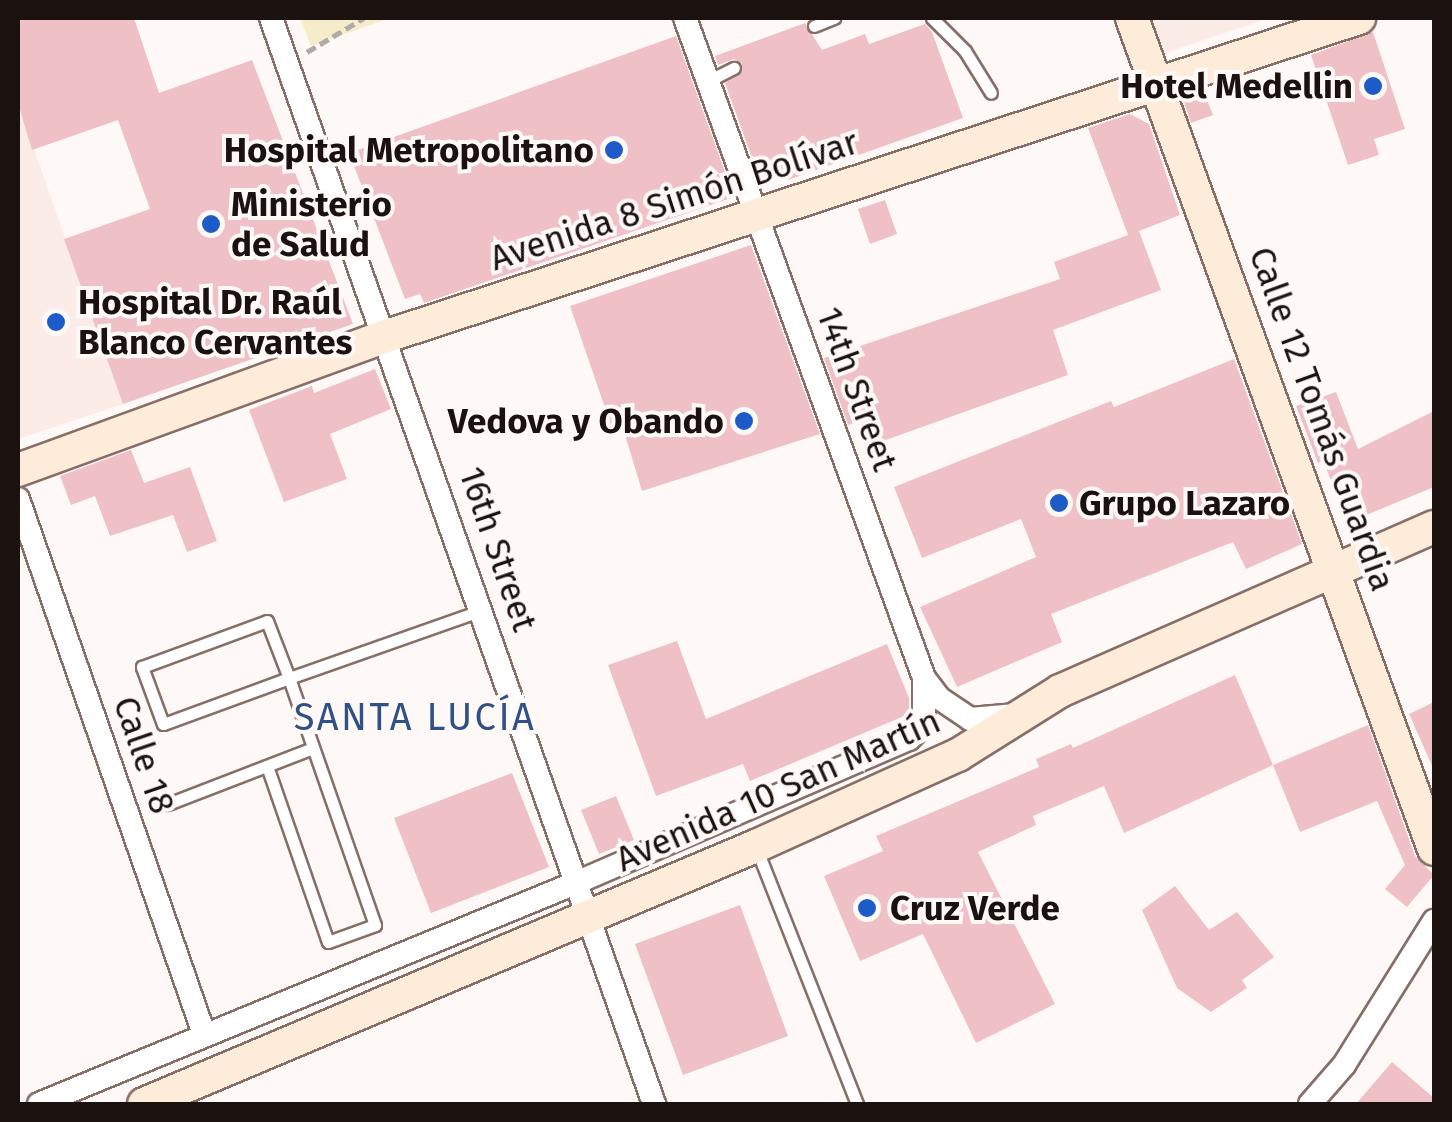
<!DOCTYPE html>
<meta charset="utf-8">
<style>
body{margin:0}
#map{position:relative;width:1452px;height:1122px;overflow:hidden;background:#fef9f7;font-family:"Fira Sans",sans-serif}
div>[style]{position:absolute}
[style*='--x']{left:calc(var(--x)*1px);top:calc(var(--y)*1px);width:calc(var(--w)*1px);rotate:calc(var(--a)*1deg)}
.built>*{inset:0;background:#fbece8}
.green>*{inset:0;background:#f6ecc9}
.building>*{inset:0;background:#efc0c5}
.path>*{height:5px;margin-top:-2.5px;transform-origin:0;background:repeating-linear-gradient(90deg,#b0aaa8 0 10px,transparent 0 15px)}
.roads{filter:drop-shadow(2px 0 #876f68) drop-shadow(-2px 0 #876f68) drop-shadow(0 2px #876f68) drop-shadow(0 -2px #876f68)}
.lane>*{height:11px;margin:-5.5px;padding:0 5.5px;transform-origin:5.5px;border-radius:5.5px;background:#fff}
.street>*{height:22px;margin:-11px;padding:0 11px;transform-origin:11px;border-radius:11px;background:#fff}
.secondary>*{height:32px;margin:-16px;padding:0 16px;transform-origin:16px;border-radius:16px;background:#feecda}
.dots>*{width:28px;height:28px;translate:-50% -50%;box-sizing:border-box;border:5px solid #fef9f7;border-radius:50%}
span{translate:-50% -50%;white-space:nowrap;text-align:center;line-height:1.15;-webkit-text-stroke:8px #fef9f7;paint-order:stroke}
.poi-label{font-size:35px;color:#1b120f;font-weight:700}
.right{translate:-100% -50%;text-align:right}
.left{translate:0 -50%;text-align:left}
.street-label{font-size:35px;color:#1b120f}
.neighbourhood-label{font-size:38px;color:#305088;letter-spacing:2.5px}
.frame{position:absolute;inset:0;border:20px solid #1b120f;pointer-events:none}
</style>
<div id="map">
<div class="built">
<div style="clip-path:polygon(1152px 18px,1270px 18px,1165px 53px)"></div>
<div style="clip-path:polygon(18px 103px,123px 404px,18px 439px)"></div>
</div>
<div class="green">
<div style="clip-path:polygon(300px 18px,390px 18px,311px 46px)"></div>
</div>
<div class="building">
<div style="clip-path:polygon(18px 18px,134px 18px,159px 93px,252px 60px,353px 324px,123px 404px,64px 239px,150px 209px,118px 120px,32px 150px,18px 103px)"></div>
<div style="clip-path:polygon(805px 23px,822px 50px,865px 34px,869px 44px,925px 24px,932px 32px,963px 118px,788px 180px,751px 155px,725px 83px,741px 74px,742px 63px,734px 59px,718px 65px,715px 56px)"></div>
<div style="clip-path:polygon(1373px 32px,1405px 129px,1374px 139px,1379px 155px,1348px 165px,1311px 55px)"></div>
<div style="clip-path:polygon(676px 36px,734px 197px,424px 303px,420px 294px,405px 299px,349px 153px)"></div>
<div style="clip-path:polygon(1203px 90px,1213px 115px,1191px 123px,1184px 102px,1188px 95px)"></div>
<div style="clip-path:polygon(1130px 114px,1149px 124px,1180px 215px,1139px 231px,1161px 290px,1053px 330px,1068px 375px,869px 446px,860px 421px,848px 425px,824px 358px,1060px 279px,1054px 262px,1128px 235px,1088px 128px)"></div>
<div style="clip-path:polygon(885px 200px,897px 234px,870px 244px,858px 209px)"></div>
<div style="clip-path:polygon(751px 245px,820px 434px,642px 491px,622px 425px,612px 428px,570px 306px)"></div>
<div style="clip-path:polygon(1234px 359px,1302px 544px,1246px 569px,1233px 542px,1051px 614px,1062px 642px,957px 687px,920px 607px,1036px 557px,1021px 519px,922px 558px,894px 487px,1111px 401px,1114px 407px)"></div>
<div style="clip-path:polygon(375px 369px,391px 409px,330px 434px,347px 479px,284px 502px,249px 410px,312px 386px,314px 393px)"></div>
<div style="clip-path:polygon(1336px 392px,1358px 449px,1434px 411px,1434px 487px,1359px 518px,1344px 511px,1323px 461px,1318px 463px,1296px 406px)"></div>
<div style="clip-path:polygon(131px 450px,144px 483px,190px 467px,217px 541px,187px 552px,173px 515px,110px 536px,95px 496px,71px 505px,60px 476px)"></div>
<div style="clip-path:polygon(677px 641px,706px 719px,887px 644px,909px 698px,909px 714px,750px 781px,743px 764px,656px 796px,608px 665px)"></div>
<div style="clip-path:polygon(1235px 675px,1273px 765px,1124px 833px,1104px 786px,1033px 816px,1036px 825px,978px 852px,1055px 1004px,976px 1043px,923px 934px,860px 961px,824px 876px,883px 851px,876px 836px,1039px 767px,1036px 759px,1071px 744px,1073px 748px)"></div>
<div style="clip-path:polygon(1434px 702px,1434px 770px,1409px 714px)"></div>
<div style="clip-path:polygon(1368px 725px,1415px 856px,1434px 875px,1407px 907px,1385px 889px,1405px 865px,1377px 801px,1300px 832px,1273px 765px)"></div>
<div style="clip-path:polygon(512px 773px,549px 867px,431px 913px,394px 818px)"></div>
<div style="clip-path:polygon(616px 796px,634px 840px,599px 854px,581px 810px)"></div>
<div style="clip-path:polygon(1175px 886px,1209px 930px,1237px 912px,1274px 957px,1242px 980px,1247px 988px,1211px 1012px,1177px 988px,1142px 910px)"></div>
<div style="clip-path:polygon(740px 905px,788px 1036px,683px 1075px,635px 944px)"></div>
<div style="clip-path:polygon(1392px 1062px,1434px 1098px,1434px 1104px,1356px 1104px)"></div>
</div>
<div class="path">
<div style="--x:307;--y:52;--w:66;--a:-30.8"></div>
</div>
<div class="roads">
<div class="lane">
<div style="--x:932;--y:18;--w:47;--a:45"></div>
<div style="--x:965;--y:51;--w:49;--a:58.2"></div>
<div style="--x:814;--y:26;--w:22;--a:-22"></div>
<div style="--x:708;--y:81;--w:29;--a:-27"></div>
<div style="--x:267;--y:621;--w:61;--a:68.9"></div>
<div style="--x:289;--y:678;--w:134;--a:159.9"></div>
<div style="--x:163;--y:724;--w:61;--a:-110.2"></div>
<div style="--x:142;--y:667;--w:133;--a:-20.2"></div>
<div style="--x:267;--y:766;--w:186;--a:70.9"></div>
<div style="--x:328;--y:942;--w:50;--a:-19.9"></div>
<div style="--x:375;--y:925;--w:262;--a:-109.2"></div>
<div style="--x:289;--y:678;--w:205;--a:-19.4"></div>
<div style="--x:168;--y:804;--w:155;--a:-21.1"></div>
<div style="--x:757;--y:850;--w:273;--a:68.5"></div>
</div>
<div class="street">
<div style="--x:271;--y:18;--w:1152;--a:70.57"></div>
<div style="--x:685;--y:18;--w:702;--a:70.09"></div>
<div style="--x:924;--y:678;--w:25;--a:53"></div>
<div style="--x:939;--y:698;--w:37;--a:34"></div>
<div style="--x:970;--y:719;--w:46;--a:-5"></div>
<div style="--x:18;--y:499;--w:566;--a:70.83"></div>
<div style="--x:39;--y:1104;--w:583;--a:-22.39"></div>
<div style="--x:578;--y:882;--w:361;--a:-23.4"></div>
<div style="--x:909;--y:739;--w:21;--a:-45"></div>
<div style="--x:924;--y:724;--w:46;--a:-90"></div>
<div style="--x:1310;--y:1104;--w:52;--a:-48.9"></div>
<div style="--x:1344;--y:1065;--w:170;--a:-58"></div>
</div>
<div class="secondary">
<div style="--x:1132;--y:18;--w:884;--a:70.03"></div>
<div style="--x:18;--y:470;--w:393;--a:-20"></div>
<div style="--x:387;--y:336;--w:1023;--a:-18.12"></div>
<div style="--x:144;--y:1104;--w:664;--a:-22.86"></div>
<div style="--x:756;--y:846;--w:222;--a:-24.3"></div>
<div style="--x:958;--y:755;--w:120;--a:-32.1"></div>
<div style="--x:1060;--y:691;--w:408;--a:-23.7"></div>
</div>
</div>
<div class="dots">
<div style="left:1373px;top:86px;background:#1d5cc8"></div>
<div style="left:614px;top:150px;background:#1d5cc8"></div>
<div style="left:211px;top:224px;background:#1d5cc8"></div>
<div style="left:56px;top:322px;background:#1d5cc8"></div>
<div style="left:744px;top:421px;background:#1d5cc8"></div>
<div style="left:1059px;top:503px;background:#1d5cc8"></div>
<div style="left:867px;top:908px;background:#1d5cc8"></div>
</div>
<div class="poi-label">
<span class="right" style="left:1353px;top:86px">Hotel Medellin</span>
<span class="right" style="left:594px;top:150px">Hospital Metropolitano</span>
<span class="left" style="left:231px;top:224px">Ministerio<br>de Salud</span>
<span class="left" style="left:78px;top:322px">Hospital Dr. Raúl<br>Blanco Cervantes</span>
<span class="right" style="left:724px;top:421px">Vedova y Obando</span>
<span class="left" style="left:1079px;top:503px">Grupo Lazaro</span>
<span class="left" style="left:890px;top:908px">Cruz Verde</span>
</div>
<div class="street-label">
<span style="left:674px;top:200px;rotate:-18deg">Avenida 8 Simón Bolívar</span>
<span style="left:857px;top:389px;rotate:70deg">14th Street</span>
<span style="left:1322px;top:419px;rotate:70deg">Calle 12 Tomás Guardia</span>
<span style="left:498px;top:549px;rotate:71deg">16th Street</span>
<span style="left:144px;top:755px;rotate:71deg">Calle 18</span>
<span style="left:778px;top:790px;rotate:-24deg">Avenida 10 San Martín</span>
</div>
<div class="neighbourhood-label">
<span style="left:415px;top:718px">SANTA LUCÍA</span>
</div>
<div class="frame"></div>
</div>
